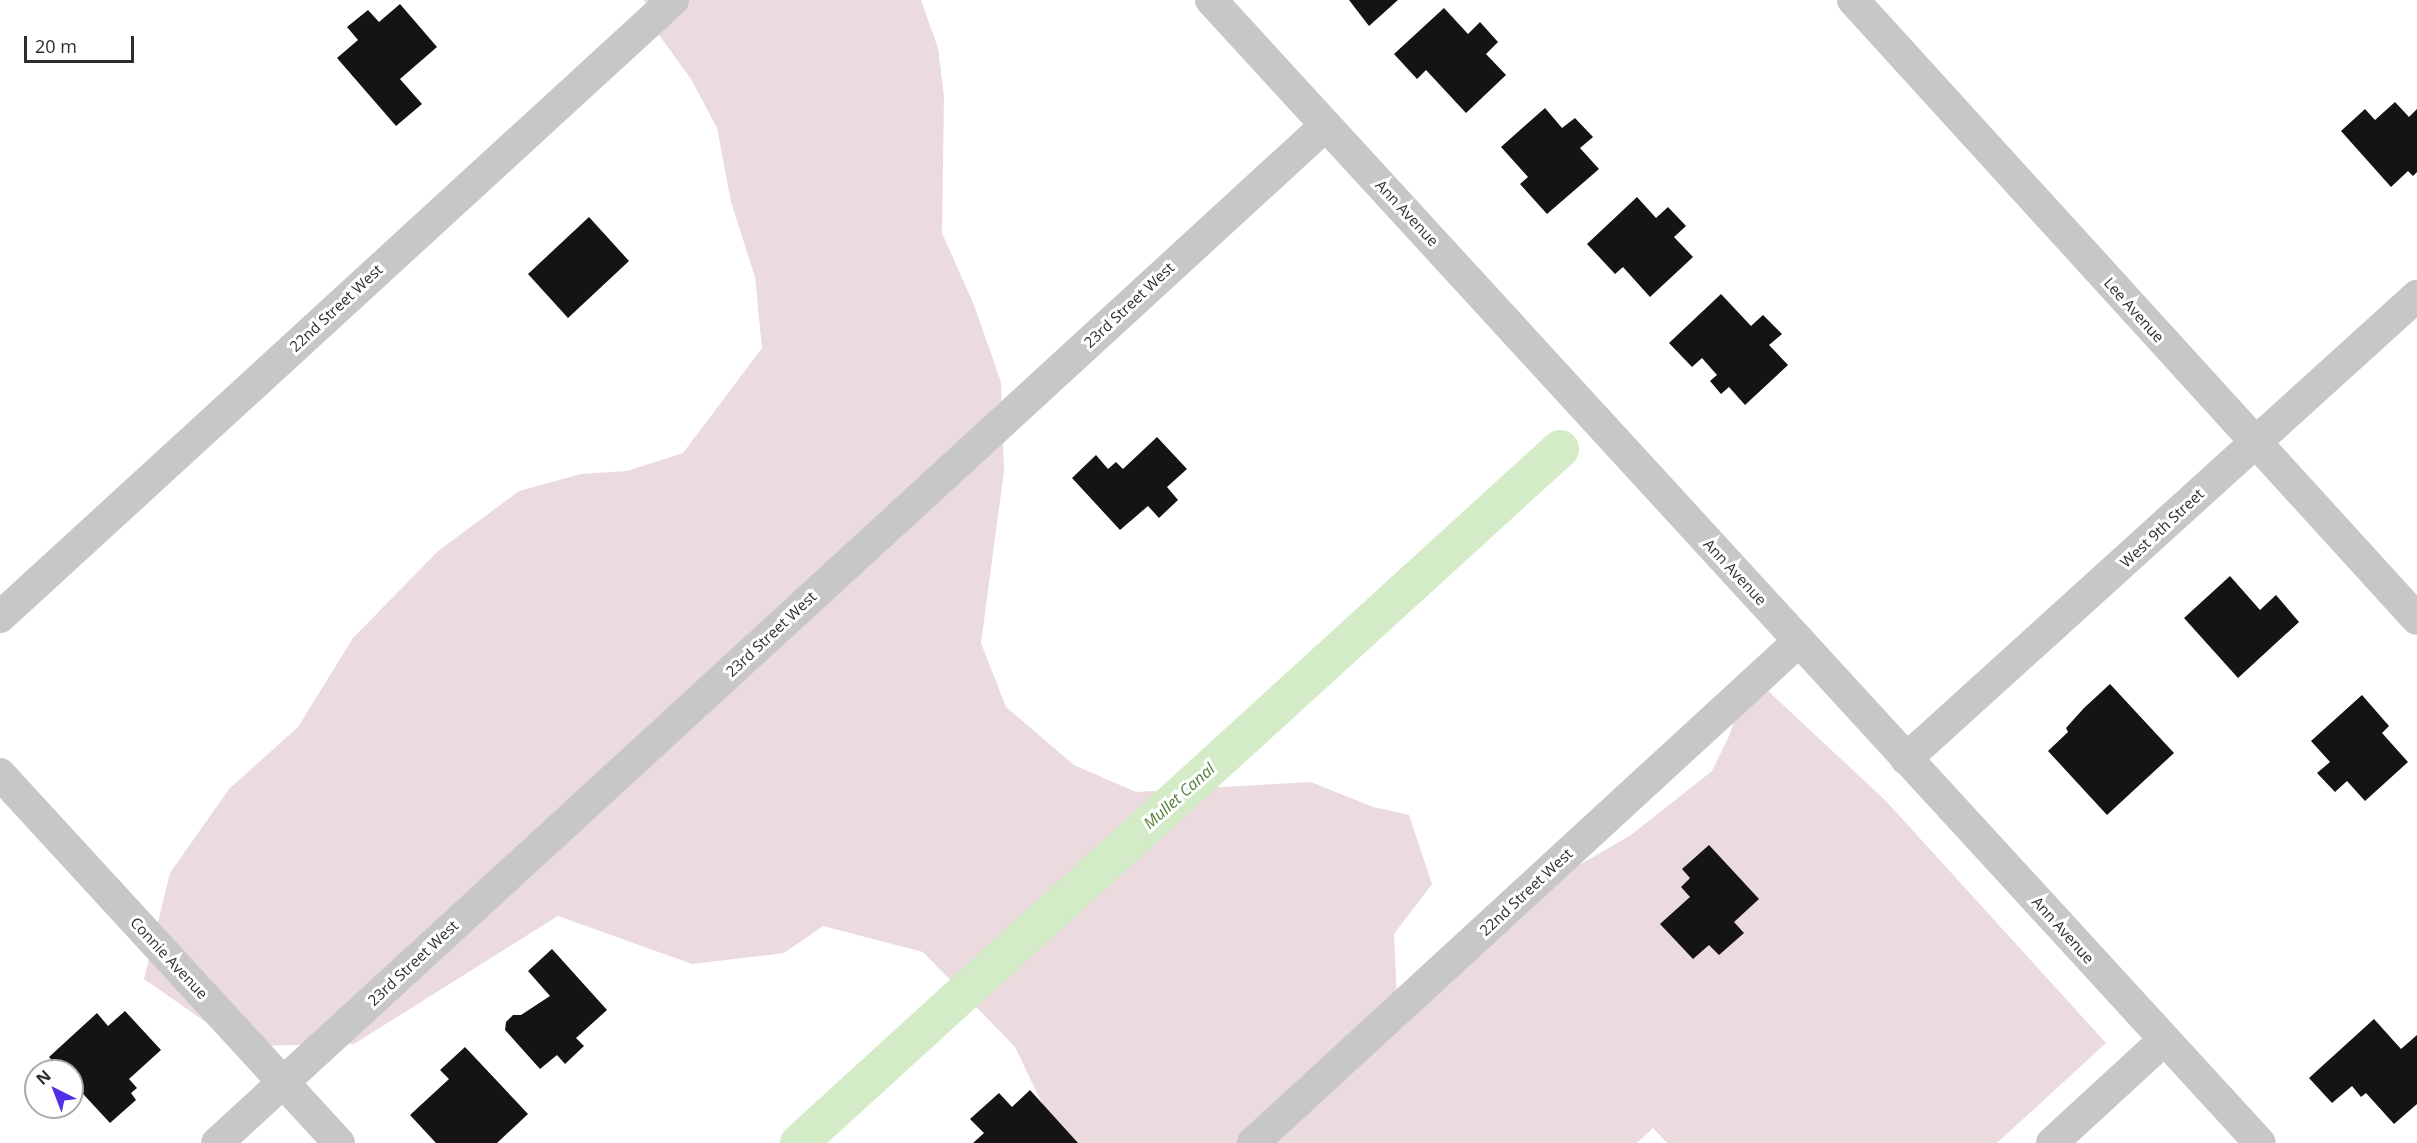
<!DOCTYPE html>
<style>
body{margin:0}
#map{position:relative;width:2417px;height:1143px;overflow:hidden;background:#fff;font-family:"Open Sans",sans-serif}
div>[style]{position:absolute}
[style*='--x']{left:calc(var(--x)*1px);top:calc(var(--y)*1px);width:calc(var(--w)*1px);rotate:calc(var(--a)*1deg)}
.green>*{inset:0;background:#ebdbdf}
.canal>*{height:38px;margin:-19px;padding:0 19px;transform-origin:19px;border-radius:19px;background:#d3ebc6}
.building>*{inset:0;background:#141414}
.street>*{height:32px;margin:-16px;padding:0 16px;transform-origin:16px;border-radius:16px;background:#c7c7c7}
span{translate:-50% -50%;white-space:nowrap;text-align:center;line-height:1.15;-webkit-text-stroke:6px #fff;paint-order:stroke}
.street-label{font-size:15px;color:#2d2d2d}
.water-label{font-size:16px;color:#518237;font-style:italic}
.north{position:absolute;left:24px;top:1059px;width:60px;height:60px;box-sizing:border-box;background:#fff;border:2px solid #ababab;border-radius:50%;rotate:318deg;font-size:16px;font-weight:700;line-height:24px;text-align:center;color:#2d2d2d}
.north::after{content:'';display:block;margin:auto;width:21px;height:27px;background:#522ee6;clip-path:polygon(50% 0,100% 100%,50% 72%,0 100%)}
.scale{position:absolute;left:24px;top:36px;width:110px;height:27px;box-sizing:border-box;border:3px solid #2d2d2d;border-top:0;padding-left:8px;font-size:18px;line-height:21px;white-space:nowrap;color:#2d2d2d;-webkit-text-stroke:4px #fff;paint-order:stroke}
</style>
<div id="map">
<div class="green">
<div style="clip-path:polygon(644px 0,921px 0,938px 48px,944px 96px,942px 233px,974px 305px,1001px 382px,1004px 471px,981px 643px,1006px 707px,1074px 765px,1136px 792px,1311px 782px,1373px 807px,1409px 815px,1432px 884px,1394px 934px,1397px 998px,1574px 868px,1631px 835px,1712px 771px,1729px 736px,1750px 674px,1886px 801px,2106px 1043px,1997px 1143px,1667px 1143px,1653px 1128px,1637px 1143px,1051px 1143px,1047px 1114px,1015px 1047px,923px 952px,823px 926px,784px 953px,692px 964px,558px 916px,354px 1044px,240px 1046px,144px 979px,170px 873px,229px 789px,298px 727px,353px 638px,438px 551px,519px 491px,581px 474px,627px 471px,683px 453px,762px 348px,755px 277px,731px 202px,717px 128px,691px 79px,651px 24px)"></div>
</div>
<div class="canal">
<div style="--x:799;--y:1143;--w:1030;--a:-42.36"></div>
</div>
<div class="building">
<div style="clip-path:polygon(1349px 0,1398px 0,1369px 26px)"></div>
<div style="clip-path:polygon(400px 4px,437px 47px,400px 79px,422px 104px,396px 126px,337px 58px,358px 40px,347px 27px,368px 10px,379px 22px)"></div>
<div style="clip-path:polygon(1444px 8px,1468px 34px,1480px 22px,1498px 42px,1486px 54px,1506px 75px,1466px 113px,1426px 70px,1417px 79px,1394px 54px)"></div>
<div style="clip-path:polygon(2395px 102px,2409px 117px,2417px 109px,2417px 172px,2413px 176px,2408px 171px,2391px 187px,2341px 131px,2365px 109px,2375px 120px)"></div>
<div style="clip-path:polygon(1545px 108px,1562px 128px,1575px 118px,1593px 137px,1580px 148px,1599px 169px,1547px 214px,1520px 184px,1528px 177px,1501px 147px)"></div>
<div style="clip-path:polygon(1637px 197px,1656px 218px,1668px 207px,1686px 226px,1674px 237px,1693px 257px,1650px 297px,1623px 267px,1615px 274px,1587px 244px)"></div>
<div style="clip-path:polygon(589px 217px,629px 261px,568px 318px,528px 274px)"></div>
<div style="clip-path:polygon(1721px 294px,1751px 326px,1763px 315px,1782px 334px,1769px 345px,1788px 365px,1745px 405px,1729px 387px,1721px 394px,1710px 381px,1717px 375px,1702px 358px,1692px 367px,1669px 343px)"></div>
<div style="clip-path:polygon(1157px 437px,1187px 469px,1167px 487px,1178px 500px,1159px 518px,1148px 506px,1120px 530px,1072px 478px,1096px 455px,1108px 469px,1116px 462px,1123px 469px)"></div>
<div style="clip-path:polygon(2230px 576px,2260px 610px,2276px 595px,2299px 622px,2238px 678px,2184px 618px)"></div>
<div style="clip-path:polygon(2110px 684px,2174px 753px,2107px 815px,2048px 751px,2068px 732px,2066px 728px,2084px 708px)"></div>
<div style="clip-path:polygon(2362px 695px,2389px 726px,2382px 733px,2408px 762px,2365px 801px,2347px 781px,2335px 792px,2317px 773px,2330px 762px,2311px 741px)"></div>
<div style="clip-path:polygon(1709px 845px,1759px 899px,1734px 922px,1744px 933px,1719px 955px,1709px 945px,1693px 959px,1660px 924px,1690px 897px,1681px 887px,1690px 878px,1682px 869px)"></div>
<div style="clip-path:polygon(552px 949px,607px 1010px,576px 1038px,584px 1046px,565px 1064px,557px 1055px,540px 1069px,505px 1030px,506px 1022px,513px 1015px,521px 1015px,550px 996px,528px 971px)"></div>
<div style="clip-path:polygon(125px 1011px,161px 1050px,129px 1079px,137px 1088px,131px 1093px,136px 1100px,110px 1123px,72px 1082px,72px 1071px,62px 1071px,49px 1057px,97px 1013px,108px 1026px)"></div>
<div style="clip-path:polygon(2374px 1019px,2401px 1049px,2417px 1035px,2417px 1104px,2394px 1124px,2366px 1093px,2361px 1097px,2352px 1086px,2332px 1103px,2309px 1078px)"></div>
<div style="clip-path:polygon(465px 1047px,528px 1114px,497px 1143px,436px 1143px,410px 1115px,449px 1079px,440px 1070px)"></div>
<div style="clip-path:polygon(1030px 1090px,1078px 1143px,973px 1143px,984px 1133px,970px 1119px,999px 1093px,1012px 1107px)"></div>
</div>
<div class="street">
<div style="--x:1211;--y:0;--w:1551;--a:47.46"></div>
<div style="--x:1853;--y:0;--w:837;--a:47.66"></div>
<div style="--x:0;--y:617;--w:913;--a:-42.51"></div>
<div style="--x:1906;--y:759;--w:690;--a:-42.18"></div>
<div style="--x:0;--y:774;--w:501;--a:47.43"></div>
<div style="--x:217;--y:1143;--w:1505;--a:-42.55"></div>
<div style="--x:1253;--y:1143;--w:742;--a:-42.6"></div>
<div style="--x:2052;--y:1143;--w:151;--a:-42.6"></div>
</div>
<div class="street-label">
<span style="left:1407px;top:213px;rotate:47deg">Ann Avenue</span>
<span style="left:1129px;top:305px;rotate:-43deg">23rd Street West</span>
<span style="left:336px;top:308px;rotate:-43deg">22nd Street West</span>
<span style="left:2134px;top:310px;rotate:48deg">Lee Avenue</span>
<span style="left:2162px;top:528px;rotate:-43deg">West 9th Street</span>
<span style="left:1735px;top:572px;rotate:47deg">Ann Avenue</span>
<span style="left:771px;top:634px;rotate:-43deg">23rd Street West</span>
<span style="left:1526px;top:892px;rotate:-43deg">22nd Street West</span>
<span style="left:2063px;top:930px;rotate:48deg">Ann Avenue</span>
<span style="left:169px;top:958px;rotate:47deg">Connie Avenue</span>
<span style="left:413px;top:963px;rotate:-43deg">23rd Street West</span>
</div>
<div class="water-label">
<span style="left:1179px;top:796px;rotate:-42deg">Mullet Canal</span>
</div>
<div class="north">N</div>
<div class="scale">20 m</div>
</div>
